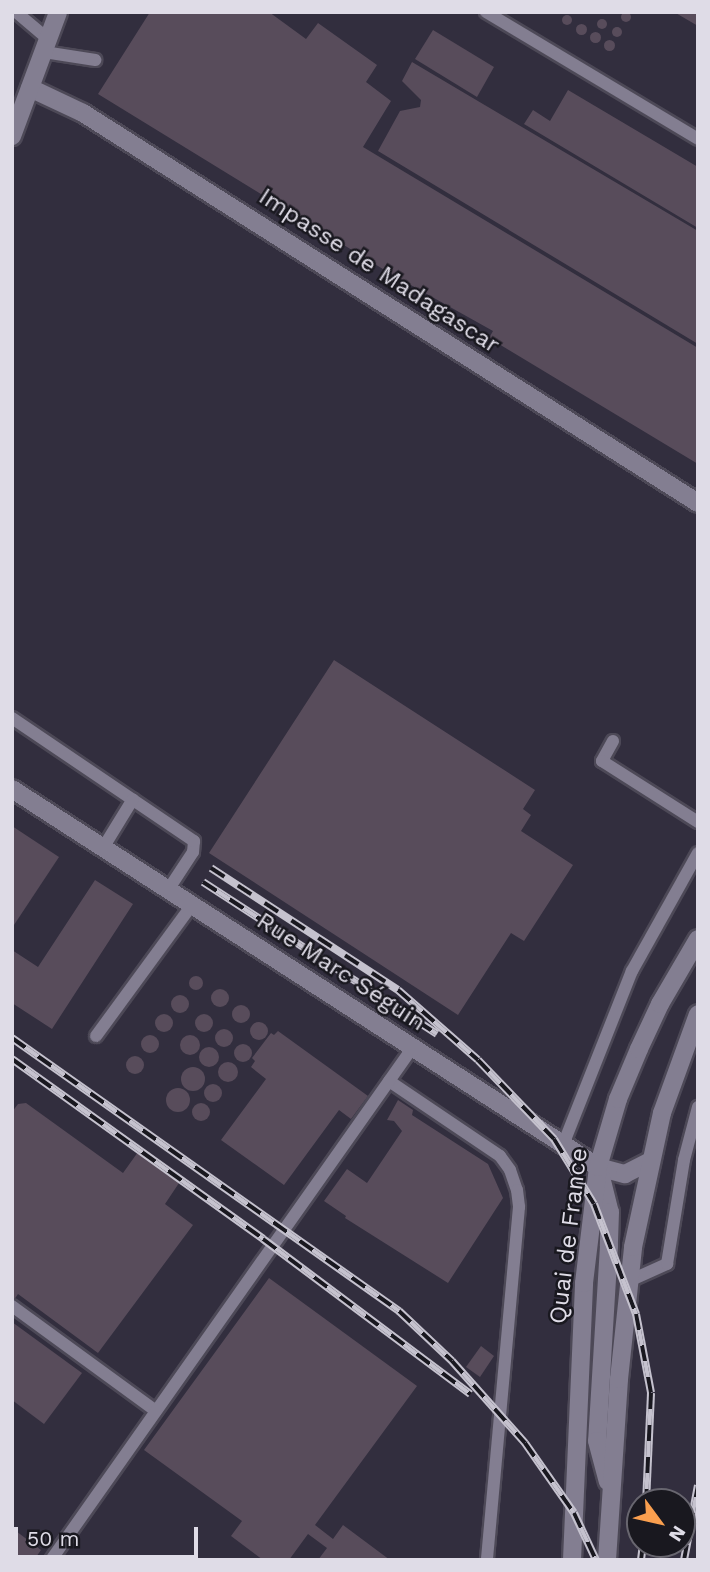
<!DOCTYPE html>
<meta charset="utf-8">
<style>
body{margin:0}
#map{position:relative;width:710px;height:1572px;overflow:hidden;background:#322e3e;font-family:"Work Sans",sans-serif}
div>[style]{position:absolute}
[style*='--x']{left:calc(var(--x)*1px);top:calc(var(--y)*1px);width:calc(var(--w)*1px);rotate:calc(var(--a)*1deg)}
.building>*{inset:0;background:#584c5b}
.round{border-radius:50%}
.roads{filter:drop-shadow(2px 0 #4d4957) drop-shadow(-2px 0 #4d4957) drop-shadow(0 2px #4d4957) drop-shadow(0 -2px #4d4957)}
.lane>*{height:12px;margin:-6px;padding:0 6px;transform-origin:6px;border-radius:6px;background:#837e91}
.street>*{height:18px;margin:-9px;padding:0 9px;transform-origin:9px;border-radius:9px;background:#837e91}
.secondary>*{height:18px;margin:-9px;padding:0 9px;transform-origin:9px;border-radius:9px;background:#837e91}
.rail>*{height:8px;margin-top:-4px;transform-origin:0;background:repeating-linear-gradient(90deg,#19181f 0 16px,#c5c2ce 0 32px);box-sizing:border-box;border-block:2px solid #c5c2ce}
span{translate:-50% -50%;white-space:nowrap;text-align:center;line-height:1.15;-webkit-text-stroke:5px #19181f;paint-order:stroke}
.street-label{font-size:24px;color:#dfdce7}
.frame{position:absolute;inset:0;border:14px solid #dfdce7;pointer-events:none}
.north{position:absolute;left:626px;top:1488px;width:70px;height:70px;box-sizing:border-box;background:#19181f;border:2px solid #68666f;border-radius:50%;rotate:123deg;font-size:19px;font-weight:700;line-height:28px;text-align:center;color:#dfdce7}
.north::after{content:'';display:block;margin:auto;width:24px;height:32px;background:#fa9f4f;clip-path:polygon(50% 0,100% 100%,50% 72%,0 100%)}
.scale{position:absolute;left:14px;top:1527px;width:184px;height:32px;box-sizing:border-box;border:4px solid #dfdce7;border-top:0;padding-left:9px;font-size:21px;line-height:24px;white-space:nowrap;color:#dfdce7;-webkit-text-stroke:5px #19181f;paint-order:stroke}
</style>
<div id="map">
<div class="building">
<div class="round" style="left:621px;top:12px;width:10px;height:10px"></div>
<div style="clip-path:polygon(150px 12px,269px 12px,306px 39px,318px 23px,377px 65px,366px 82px,391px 101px,363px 147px,698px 348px,698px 464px,489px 338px,493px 331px,391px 274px,98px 94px)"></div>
<div style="clip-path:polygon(674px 12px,698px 12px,698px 26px)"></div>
<div class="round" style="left:562px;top:15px;width:10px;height:10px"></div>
<div class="round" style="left:597px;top:19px;width:10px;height:10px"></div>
<div class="round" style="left:575.5px;top:23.5px;width:11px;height:11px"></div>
<div class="round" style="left:612px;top:27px;width:10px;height:10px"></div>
<div style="clip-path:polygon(433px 30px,494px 67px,477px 97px,415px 59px)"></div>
<div class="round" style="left:589.5px;top:31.5px;width:11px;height:11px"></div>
<div class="round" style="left:603.5px;top:39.5px;width:11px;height:11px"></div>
<div style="clip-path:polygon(412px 62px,698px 231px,698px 344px,378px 151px,400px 111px,420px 107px,421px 100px,402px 81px)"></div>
<div style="clip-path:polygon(568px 90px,698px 167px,698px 228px,524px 124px,533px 110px,550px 121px)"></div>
<div style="clip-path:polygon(334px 660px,535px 790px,523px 809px,531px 815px,521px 831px,573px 865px,524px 941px,511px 933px,458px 1015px,209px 853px)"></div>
<div style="clip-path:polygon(12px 826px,59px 857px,12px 928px)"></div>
<div style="clip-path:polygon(95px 880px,133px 904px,52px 1029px,12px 1003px,12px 950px,38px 967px)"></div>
<div class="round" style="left:189px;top:976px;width:14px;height:14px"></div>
<div class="round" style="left:211px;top:989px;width:18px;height:18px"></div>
<div class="round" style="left:171px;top:995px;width:18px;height:18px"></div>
<div class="round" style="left:232px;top:1005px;width:18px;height:18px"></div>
<div class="round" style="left:195px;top:1014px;width:18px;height:18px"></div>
<div class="round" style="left:155px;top:1014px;width:18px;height:18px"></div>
<div class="round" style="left:250px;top:1022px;width:18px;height:18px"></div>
<div class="round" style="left:215px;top:1029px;width:18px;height:18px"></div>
<div style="clip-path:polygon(278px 1031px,368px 1096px,351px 1119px,339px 1110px,284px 1185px,221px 1140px,266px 1079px,251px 1067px,255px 1061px,252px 1058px,271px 1033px,274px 1035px)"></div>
<div class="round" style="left:180px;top:1035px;width:20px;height:20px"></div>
<div class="round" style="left:141px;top:1035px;width:18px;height:18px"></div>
<div class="round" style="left:234px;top:1044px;width:18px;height:18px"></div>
<div class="round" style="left:199px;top:1047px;width:20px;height:20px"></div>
<div class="round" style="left:126px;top:1056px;width:18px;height:18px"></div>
<div class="round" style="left:218px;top:1062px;width:20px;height:20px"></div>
<div class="round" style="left:181px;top:1067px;width:24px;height:24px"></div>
<div class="round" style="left:204px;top:1084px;width:18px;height:18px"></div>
<div class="round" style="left:166px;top:1088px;width:24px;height:24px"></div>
<div style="clip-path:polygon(398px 1100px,413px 1110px,412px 1115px,488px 1164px,503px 1198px,448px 1283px,345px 1218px,346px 1216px,324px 1201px,347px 1169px,367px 1183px,402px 1131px,394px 1121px,387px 1120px)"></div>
<div style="clip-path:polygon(26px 1103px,123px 1173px,138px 1152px,179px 1183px,165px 1204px,193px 1225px,98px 1353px,18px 1294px,12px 1303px,12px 1112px,18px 1104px)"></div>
<div class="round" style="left:192px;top:1103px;width:18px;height:18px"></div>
<div style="clip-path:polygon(269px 1278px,417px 1386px,315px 1525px,333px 1539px,343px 1525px,390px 1560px,318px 1560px,327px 1548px,308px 1534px,289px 1560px,263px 1560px,231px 1536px,242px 1521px,144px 1450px)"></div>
<div style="clip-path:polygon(12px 1322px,82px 1373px,44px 1424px,12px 1400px)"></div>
<div style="clip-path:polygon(481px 1346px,494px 1356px,480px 1377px,466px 1367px)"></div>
<div style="clip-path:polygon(12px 1528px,41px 1550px,34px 1560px,12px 1560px)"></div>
</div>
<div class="roads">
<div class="lane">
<div style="--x:16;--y:12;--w:42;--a:40.2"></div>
<div style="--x:486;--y:12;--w:247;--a:30.9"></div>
<div style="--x:44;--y:52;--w:52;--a:8.9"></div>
<div style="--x:12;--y:718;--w:220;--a:34.1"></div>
<div style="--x:194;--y:841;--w:11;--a:95"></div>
<div style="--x:193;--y:852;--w:45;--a:123.3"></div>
<div style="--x:613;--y:741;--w:23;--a:119"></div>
<div style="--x:602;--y:761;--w:114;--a:32.4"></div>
<div style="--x:103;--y:848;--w:57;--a:-58.5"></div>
<div style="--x:96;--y:1036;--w:162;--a:-53.8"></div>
<div style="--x:389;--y:1081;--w:134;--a:34"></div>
<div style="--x:500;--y:1156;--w:17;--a:54"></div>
<div style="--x:510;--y:1170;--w:21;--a:71"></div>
<div style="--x:517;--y:1190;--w:17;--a:83"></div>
<div style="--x:519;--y:1207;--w:354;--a:95.2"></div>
<div style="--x:563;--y:1145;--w:187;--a:-68.4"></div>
<div style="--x:632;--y:971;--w:135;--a:-60.8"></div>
<div style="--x:629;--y:1281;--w:42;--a:-24.1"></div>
<div style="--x:667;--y:1264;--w:105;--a:-80.7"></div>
<div style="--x:684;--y:1160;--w:55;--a:-75.2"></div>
<div style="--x:12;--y:1306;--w:178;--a:36.1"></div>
<div style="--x:51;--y:1560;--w:628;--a:-54.79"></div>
</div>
<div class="street">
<div style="--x:30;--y:88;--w:59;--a:25.3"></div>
<div style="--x:83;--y:113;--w:728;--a:32.38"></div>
<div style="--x:12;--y:136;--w:132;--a:-69.6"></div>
<div style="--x:12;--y:789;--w:697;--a:32.82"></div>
</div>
<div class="secondary">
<div style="--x:598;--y:1167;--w:28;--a:15"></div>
<div style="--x:625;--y:1174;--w:27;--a:-27"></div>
<div style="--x:601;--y:1177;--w:36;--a:76"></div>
<div style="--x:610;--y:1212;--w:34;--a:92"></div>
<div style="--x:609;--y:1246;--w:195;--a:93.5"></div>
<div style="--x:597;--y:1441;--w:42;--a:75"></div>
<div style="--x:572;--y:1560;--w:277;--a:-87.5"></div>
<div style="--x:584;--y:1283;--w:117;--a:-83.1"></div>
<div style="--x:598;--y:1167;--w:71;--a:-73.6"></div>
<div style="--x:618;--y:1099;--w:54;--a:-67.2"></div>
<div style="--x:639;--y:1049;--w:50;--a:-65"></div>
<div style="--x:660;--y:1004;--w:75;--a:-59.7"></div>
<div style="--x:607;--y:1560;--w:181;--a:-86.2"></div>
<div style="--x:619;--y:1379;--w:133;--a:-83.9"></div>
<div style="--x:633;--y:1247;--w:137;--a:-77.8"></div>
<div style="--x:662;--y:1113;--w:105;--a:-70"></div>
</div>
</div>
<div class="rail">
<div style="--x:211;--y:868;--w:223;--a:33.1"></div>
<div style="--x:398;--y:990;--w:106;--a:41.2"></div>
<div style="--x:478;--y:1060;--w:110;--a:46.1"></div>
<div style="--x:554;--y:1139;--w:76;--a:58.4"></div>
<div style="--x:594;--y:1204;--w:118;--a:69.1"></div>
<div style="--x:636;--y:1314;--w:80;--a:79.2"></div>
<div style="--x:651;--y:1393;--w:109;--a:92.6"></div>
<div style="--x:203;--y:882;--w:279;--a:33"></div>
<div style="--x:12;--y:1038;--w:474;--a:35.2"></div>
<div style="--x:399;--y:1311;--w:73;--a:43.3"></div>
<div style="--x:452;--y:1361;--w:110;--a:48.3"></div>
<div style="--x:525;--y:1443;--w:85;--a:55"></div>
<div style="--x:574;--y:1513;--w:52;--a:64.9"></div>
<div style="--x:12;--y:1059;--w:309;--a:35.6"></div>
<div style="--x:263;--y:1239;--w:259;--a:36.8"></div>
<div style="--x:641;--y:1560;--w:16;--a:-83"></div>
<div style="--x:684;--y:1560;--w:76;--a:-79.4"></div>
</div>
<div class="street-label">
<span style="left:379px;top:271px;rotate:33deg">Impasse de Madagascar</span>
<span style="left:341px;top:972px;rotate:33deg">Rue Marc Séguin</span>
<span style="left:569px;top:1236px;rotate:-83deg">Quai de France</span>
</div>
<div class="frame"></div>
<div class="north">N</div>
<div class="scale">50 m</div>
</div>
